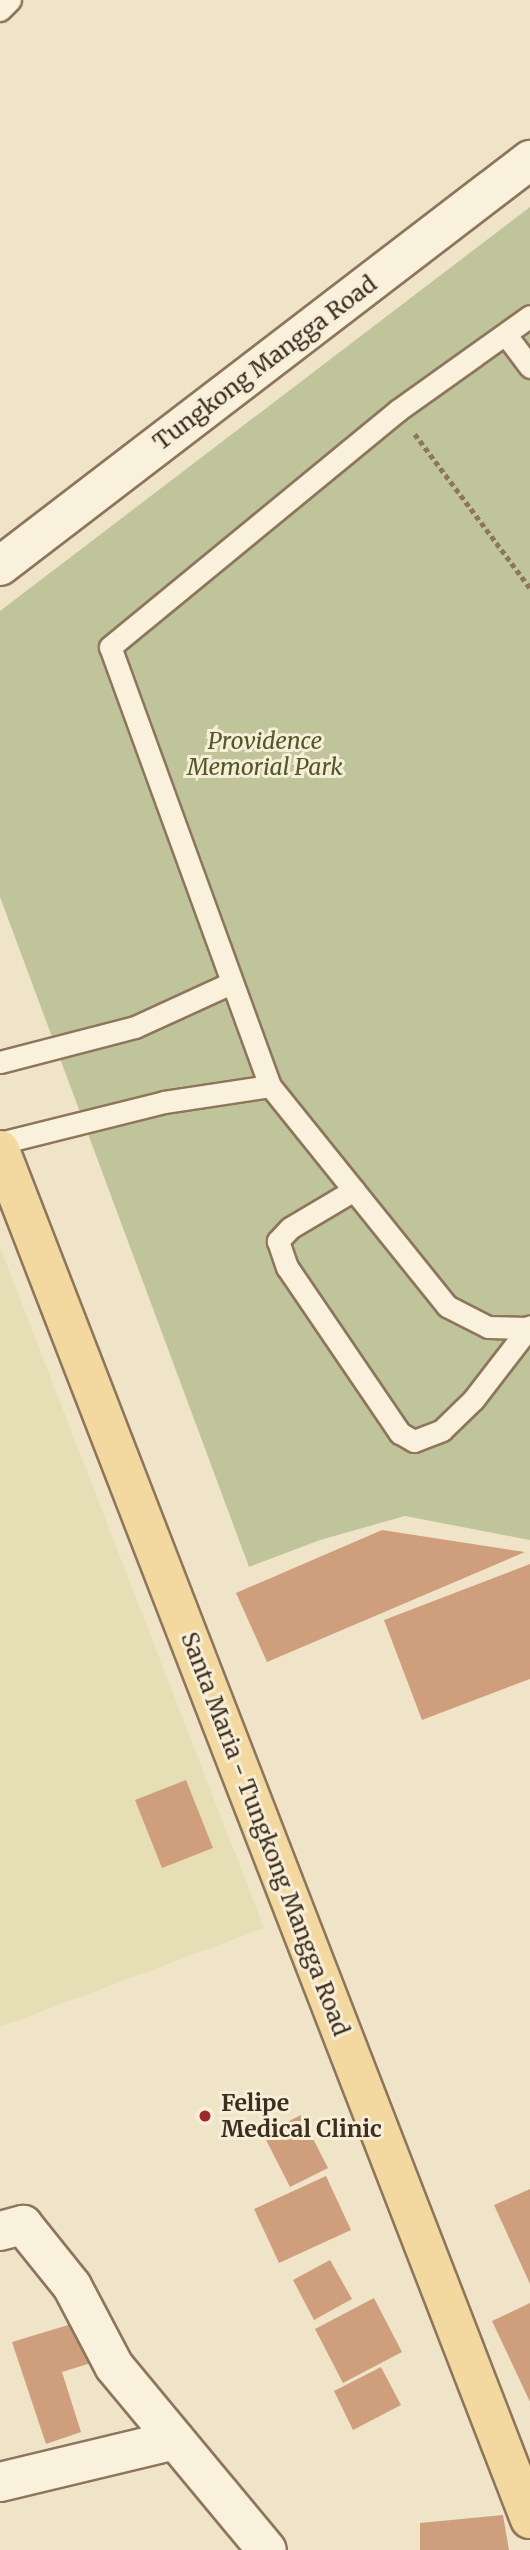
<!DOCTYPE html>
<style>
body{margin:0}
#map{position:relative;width:530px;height:2550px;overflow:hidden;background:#f0e4c8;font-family:Merriweather,serif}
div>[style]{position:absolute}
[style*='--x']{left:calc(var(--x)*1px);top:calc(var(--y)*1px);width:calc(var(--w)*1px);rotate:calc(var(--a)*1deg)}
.farmland>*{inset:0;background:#e6deb5}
.cemetery>*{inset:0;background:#bfc49a}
.building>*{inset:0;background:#cf9f7d}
.path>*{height:4.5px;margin-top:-2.25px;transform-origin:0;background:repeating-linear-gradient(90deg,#8d765c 0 5px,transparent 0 8.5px)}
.roads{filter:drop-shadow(2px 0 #8d765c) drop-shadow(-2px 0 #8d765c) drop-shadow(0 2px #8d765c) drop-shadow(0 -2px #8d765c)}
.lane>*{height:21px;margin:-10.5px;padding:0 10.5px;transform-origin:10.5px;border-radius:10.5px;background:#faf1dc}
.street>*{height:38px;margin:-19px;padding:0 19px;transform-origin:19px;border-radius:19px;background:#faf1dc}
.secondary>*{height:38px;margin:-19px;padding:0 19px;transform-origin:19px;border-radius:19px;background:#faf1dc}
.primary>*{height:38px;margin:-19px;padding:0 19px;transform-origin:19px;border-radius:19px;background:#f3d9a0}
.dots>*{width:19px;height:19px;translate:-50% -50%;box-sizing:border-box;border:4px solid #f7eed8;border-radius:50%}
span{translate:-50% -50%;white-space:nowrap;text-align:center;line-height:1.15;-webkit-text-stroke:6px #f7eed8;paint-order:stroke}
.street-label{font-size:23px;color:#3d2e20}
.park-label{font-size:23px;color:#4d5a26;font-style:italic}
.poi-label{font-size:23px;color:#3d2e20;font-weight:700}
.left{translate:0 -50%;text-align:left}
</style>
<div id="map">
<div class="farmland">
<div style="clip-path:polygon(0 1247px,264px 1928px,0 2027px)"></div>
</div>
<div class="cemetery">
<div style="clip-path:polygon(530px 207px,530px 1540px,405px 1516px,320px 1540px,249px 1567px,0 897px,0 611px)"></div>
</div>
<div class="building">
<div style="clip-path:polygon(382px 1530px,525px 1552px,267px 1662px,236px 1593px)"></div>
<div style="clip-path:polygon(530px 1564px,530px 1679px,422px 1720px,384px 1620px)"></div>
<div style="clip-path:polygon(186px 1780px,213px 1848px,162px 1868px,135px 1800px)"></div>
<div style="clip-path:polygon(301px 2115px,328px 2168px,290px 2187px,263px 2134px)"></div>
<div style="clip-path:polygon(326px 2176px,351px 2230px,279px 2263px,254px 2209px)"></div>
<div style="clip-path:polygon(530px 2189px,530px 2284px,494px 2205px)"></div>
<div style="clip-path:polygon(330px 2260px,352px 2299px,314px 2320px,293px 2280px)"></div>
<div style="clip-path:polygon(374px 2298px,402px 2352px,343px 2383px,315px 2329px)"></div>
<div style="clip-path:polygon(530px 2303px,530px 2402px,492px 2321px)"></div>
<div style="clip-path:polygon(78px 2322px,91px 2363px,62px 2372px,81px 2432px,46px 2444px,12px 2342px)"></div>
<div style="clip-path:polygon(381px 2367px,401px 2405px,353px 2430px,334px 2391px)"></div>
<div style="clip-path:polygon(503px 2515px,509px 2550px,420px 2550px,420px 2523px)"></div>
</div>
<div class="path">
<div style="--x:415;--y:434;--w:192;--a:53.2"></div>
</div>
<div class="roads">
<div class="lane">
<div style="--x:0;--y:10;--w:14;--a:-45"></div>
<div style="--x:506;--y:335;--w:40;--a:53"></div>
<div style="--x:0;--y:1062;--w:139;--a:-14.5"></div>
<div style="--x:135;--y:1027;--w:106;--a:-24.6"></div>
<div style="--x:0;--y:1143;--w:169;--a:-14"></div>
<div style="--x:164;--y:1102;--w:107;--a:-8.6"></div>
<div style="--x:354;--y:1190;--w:74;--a:149.3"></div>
<div style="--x:290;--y:1228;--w:18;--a:133"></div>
<div style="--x:278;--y:1241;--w:28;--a:71"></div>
<div style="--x:287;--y:1267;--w:201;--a:55.8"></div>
<div style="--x:400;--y:1433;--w:16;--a:30"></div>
<div style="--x:414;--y:1441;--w:30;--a:-21"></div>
<div style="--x:442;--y:1430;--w:43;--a:-44.1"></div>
<div style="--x:473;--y:1400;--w:93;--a:-52.4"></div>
<div style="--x:528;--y:1328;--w:40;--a:-178.6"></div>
<div style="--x:488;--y:1327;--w:46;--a:-152.9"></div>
<div style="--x:447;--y:1306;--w:282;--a:-128.8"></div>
<div style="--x:270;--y:1086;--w:467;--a:-110"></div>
<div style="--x:110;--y:647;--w:372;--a:-39.4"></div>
<div style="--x:397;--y:411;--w:163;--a:-35.5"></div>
</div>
<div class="street">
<div style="--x:0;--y:2231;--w:24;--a:-15"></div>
<div style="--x:23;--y:2225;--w:78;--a:51.2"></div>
<div style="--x:72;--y:2286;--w:90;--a:62.3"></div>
<div style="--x:114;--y:2366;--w:239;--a:50.3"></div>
<div style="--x:0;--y:2482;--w:180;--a:-13.5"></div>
</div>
<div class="secondary">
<div style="--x:0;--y:566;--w:668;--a:-37.45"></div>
</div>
<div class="primary">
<div style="--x:0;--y:1150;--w:1468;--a:68.84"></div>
</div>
</div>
<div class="dots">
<div style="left:205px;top:2116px;background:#9e2a2b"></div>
</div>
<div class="street-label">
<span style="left:265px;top:363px;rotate:-37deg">Tungkong Mangga Road</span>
<span style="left:265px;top:1834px;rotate:69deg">Santa Maria - Tungkong Mangga Road</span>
</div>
<div class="park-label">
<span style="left:265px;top:754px">Providence<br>Memorial Park</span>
</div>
<div class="poi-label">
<span class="left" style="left:221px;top:2116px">Felipe<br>Medical Clinic</span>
</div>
</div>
